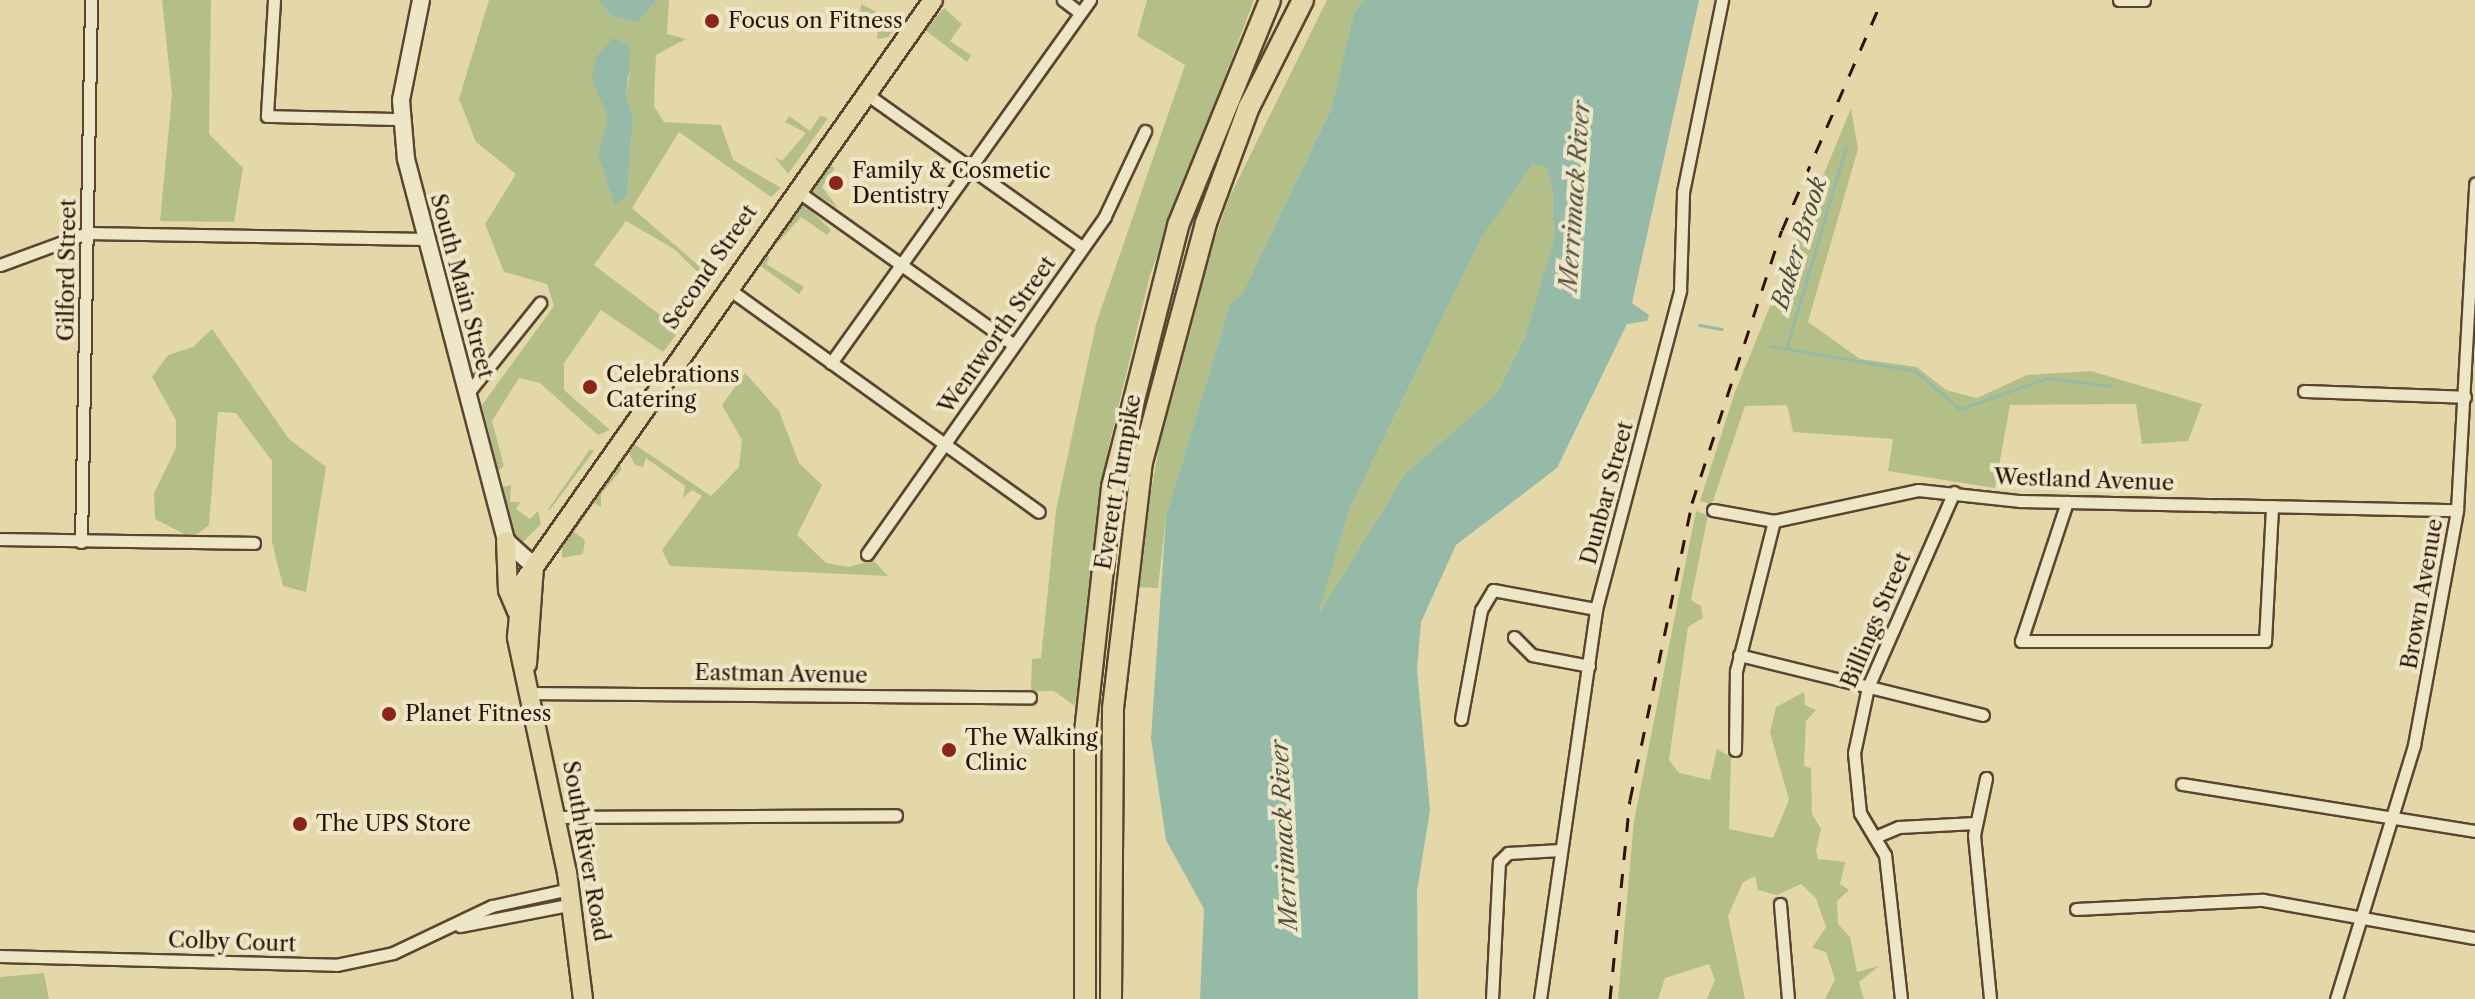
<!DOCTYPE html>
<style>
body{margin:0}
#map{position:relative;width:2475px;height:999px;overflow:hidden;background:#e4d8a9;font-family:"Libre Caslon Text",serif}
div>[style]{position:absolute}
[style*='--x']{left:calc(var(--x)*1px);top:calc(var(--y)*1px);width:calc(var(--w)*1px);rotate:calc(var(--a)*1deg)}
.green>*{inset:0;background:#b4bf88}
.water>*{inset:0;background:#95baa8}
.stream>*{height:3px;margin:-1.5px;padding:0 1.5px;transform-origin:1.5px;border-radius:1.5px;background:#95baa8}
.roads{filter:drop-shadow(2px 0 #5c4530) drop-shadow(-2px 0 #5c4530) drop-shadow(0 2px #5c4530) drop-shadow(0 -2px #5c4530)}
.minor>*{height:11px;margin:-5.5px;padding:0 5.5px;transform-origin:5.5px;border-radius:5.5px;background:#ede6c7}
.secondary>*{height:16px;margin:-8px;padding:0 8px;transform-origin:8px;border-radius:8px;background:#ede6c7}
.primary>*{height:18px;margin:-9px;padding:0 9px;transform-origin:9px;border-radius:9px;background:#e4d8a9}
.motorway>*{height:20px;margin:-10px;padding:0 10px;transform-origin:10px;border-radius:10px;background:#e4d8a9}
.rail>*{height:3px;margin-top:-1.5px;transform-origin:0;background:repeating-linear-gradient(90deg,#2e1408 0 14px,transparent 0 28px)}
.dots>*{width:22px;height:22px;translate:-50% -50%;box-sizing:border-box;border:4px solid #ede6c7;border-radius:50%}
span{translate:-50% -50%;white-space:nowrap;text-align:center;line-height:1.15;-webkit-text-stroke:8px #ede6c7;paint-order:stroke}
.poi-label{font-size:22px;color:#2e1408}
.left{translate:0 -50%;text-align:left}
.street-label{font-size:22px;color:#2e1408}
.water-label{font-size:24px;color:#524e40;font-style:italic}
</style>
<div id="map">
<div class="green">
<div style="clip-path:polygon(162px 0,211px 0,209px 134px,243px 168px,234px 222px,160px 221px,172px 95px)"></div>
<div style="clip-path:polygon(evenodd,489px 0,599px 0,637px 23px,657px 0,669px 0,667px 34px,686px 39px,656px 55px,654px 106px,664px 122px,721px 125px,733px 160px,781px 188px,771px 197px,679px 132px,632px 208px,712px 277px,706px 280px,674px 249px,626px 221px,594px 265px,680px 330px,663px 352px,601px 310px,564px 363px,564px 390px,610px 430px,598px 435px,540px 383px,519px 378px,492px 421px,504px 466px,498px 471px,482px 405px,554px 306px,547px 284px,504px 272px,485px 224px,516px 174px,476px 142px,459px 99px,489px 0,630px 71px,626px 95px,633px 117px,627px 196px,598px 155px,630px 71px)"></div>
<div style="clip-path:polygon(1147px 0,1254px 0,1150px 275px,1108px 450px,1075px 706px,1054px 691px,1031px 691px,1032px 659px,1041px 658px,1056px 510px,1096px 324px,1185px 65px,1137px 36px)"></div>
<div style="clip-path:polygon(1327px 0,1365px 0,1354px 12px,1331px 109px,1243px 292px,1230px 304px,1166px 516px,1158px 588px,1134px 587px,1168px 396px,1203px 273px,1229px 198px)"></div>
<div style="clip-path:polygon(861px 4px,889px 18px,896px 27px,888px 37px,877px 39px,878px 20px,860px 18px)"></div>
<div style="clip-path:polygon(944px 8px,962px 24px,950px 41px,971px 55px,967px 62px,925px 30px)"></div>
<div style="clip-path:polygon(1851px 108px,1858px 149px,1808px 322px,1860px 359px,1917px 367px,1946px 390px,1977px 398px,2027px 375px,2091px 371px,2202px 404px,2188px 441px,2142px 444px,2136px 404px,2010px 405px,1995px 488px,1888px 471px,1893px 439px,1793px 432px,1787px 405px,1745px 406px,1712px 504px,1700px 501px,1735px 392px)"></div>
<div style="clip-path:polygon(789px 116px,810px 131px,820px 116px,828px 118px,788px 174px,774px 156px,782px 161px,806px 133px,785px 122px)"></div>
<div style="clip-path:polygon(1533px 163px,1546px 166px,1552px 186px,1554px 240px,1525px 336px,1496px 394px,1405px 474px,1319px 613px,1350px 508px,1481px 239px)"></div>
<div style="clip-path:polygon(830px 165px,835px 168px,822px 187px,838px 208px,812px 191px)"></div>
<div style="clip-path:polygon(802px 202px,831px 230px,827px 235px,801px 217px,776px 245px)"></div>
<div style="clip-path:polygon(764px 255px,770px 257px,766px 264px,804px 287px,799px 294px,758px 264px)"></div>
<div style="clip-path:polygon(212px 329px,289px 439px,326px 467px,306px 592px,283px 586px,272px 542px,272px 461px,236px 413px,218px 412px,209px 525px,192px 538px,155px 519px,154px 493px,176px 448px,176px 420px,152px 377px,168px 355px,193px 347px)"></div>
<div style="clip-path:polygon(745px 373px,779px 411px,799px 463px,822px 485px,797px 535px,826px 563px,849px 567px,873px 560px,888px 576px,670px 566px,662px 550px,702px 496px,692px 490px,683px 498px,685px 486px,646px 458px,643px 467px,635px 465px,627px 449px,631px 442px,711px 496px,739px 467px,742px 440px,722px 405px)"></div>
<div style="clip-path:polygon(590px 449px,594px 451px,549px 511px,549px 508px)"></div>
<div style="clip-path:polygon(618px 460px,622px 469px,601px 494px,601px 507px,594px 503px,574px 532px,585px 540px,583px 554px,562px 558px,562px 541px)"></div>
<div style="clip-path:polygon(511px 485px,510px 502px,520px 502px,516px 509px,530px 519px,538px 511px,541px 524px,523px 542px,511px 533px,499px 488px)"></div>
<div style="clip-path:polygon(1696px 511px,1708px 515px,1691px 600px,1701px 606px,1703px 618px,1688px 627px,1669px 760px,1679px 773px,1710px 780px,1717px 749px,1731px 757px,1729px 829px,1773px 838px,1789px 800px,1770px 732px,1776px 707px,1804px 692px,1805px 705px,1816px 710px,1806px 721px,1804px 766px,1811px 768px,1812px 814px,1821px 829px,1816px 851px,1818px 859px,1845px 862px,1840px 884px,1849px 890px,1837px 901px,1838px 924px,1850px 937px,1857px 972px,1879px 966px,1859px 982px,1864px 999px,1825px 999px,1835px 979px,1826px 952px,1812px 948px,1826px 927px,1816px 898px,1801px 884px,1777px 895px,1758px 890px,1755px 876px,1743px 882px,1728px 916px,1745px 999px,1707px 999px,1715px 980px,1709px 964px,1665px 978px,1658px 999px,1618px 999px,1634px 821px)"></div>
<div style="clip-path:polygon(44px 973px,49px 999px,0 999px,0 977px)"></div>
</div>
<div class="water">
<div style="clip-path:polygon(599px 0,657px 0,637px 23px,611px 15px)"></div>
<div style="clip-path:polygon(evenodd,1365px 0,1699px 0,1632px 303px,1649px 315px,1647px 321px,1627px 324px,1557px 468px,1456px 545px,1421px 622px,1417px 669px,1430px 810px,1417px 891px,1418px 999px,1200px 999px,1204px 909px,1166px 840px,1151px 738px,1166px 516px,1230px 304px,1243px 292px,1331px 109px,1354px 12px,1365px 0,1533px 163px,1546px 167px,1552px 186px,1554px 239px,1525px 336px,1496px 394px,1405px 474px,1319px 613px,1350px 508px,1481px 239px,1533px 163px)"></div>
<div style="clip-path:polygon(613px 38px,631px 47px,626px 95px,633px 117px,627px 196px,615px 205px,598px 155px,608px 118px,592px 79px,596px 57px)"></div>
</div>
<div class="stream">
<div style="--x:1699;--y:325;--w:23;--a:10"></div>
<div style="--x:1771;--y:346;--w:146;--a:9.8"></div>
<div style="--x:1915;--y:371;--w:59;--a:40.2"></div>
<div style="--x:1960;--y:409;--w:92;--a:-19.6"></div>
<div style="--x:2047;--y:378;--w:65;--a:7"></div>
<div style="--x:1786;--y:349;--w:211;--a:-73.5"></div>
</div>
<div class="roads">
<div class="minor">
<div style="--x:274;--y:0;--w:116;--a:93.5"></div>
<div style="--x:267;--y:116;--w:133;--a:1.3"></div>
<div style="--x:1063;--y:0;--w:21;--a:37"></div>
<div style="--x:2119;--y:0;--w:25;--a:0"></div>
<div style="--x:865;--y:93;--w:267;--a:35.4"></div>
<div style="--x:796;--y:190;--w:267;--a:35.4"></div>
<div style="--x:0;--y:265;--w:93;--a:-20.2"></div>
<div style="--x:87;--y:233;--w:339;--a:1"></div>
<div style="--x:726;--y:287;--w:385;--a:35.7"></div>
<div style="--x:831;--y:363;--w:446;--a:-54.5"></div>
<div style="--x:2304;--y:391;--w:161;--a:2.1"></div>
<div style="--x:467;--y:394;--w:117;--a:-51.3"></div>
<div style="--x:2067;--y:502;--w:146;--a:108.3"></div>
<div style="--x:2021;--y:641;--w:244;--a:0"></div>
<div style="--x:2265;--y:641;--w:135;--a:-87"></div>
<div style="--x:1713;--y:510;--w:62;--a:10.2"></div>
<div style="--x:1774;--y:521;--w:147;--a:-12.1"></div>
<div style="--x:1918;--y:490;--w:103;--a:6.2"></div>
<div style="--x:2020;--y:501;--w:437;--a:1.2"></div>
<div style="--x:0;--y:539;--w:254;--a:0.9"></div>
<div style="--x:81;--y:542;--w:542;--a:-88.94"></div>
<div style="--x:867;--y:554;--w:413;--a:-54.8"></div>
<div style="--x:1105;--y:216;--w:94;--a:-64.8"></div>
<div style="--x:1514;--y:637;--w:25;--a:45"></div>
<div style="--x:1532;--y:655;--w:58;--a:10.9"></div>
<div style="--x:1739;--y:655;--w:251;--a:13.8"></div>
<div style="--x:532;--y:693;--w:498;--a:0.5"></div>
<div style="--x:1461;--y:719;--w:111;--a:-79.6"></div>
<div style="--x:1481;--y:610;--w:23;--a:-59"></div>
<div style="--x:1493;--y:590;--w:105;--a:10.5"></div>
<div style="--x:1735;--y:750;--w:79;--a:-89.3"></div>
<div style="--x:1736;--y:671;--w:155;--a:-75.8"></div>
<div style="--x:1986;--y:778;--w:58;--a:101.9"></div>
<div style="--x:1974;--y:835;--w:165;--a:84.4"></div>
<div style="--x:2182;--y:784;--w:297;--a:9.1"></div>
<div style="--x:556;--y:817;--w:340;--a:-0.3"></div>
<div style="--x:1875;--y:837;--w:26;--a:-23"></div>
<div style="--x:1899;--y:827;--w:76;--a:-3"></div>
<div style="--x:1780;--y:904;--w:95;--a:85.2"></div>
<div style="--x:2076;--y:909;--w:187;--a:-2.8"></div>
<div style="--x:2263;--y:900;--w:215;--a:10.2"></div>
<div style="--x:460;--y:926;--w:115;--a:-11"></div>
<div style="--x:0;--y:956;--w:336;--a:1.5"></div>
<div style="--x:336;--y:965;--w:58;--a:-11.9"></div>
<div style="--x:393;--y:953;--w:110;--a:-25.4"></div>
<div style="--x:492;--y:906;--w:80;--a:-12.3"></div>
<div style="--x:1492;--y:999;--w:137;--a:-87.1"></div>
<div style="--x:1499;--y:862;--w:13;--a:-45"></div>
<div style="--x:1508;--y:853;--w:52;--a:-3.3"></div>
<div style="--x:1540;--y:999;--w:394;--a:-81.8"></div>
<div style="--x:1596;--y:609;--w:330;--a:-75.2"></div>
<div style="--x:1680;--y:290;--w:98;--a:-88.2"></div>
<div style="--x:1683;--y:192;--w:196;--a:-78.5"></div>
<div style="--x:1901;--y:999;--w:145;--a:-96.3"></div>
<div style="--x:1885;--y:855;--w:49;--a:-120.8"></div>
<div style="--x:1860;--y:813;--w:60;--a:-95.7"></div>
<div style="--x:1854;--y:753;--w:67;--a:-78"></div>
<div style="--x:1868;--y:687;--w:213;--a:-66.2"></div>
<div style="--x:2336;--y:999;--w:266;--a:-72.9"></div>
<div style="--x:2414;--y:745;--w:239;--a:-79.6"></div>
<div style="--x:2457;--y:510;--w:327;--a:-86.8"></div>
</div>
<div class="secondary">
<div style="--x:421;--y:0;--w:102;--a:101.3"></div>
<div style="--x:401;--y:100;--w:59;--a:85.2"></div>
<div style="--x:406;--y:159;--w:395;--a:75.3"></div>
<div style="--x:506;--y:541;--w:38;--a:42"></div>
</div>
<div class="primary">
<div style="--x:506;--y:541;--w:49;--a:87.7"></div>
<div style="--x:508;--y:590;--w:23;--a:67"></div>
<div style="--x:527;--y:664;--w:98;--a:-85.9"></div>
<div style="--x:583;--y:999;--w:127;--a:-97.2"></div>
<div style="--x:567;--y:873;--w:241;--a:-102"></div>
<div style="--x:517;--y:637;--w:53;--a:-84.6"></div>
<div style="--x:522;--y:584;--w:714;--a:-54.86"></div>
</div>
<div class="motorway">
<div style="--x:1085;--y:999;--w:267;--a:-90"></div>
<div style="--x:1085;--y:732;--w:246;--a:-83.7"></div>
<div style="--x:1112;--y:487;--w:272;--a:-75.8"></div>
<div style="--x:1179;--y:223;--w:241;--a:-67.8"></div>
<div style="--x:1111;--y:999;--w:291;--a:-89.6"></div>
<div style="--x:1113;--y:708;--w:248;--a:-83.3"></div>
<div style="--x:1142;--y:462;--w:247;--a:-75"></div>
<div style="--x:1206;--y:223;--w:124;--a:-69.7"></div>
<div style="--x:1249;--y:107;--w:120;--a:-63.2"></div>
</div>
</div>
<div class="rail">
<div style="--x:1610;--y:999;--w:200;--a:-84.3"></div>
<div style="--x:1630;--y:800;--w:303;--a:-78.2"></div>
<div style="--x:1692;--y:503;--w:287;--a:-71.8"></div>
<div style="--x:1782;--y:230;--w:251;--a:-66.5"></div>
</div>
<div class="dots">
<div style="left:712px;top:21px;background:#8f2418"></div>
<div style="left:836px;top:183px;background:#8f2418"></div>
<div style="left:590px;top:387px;background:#8f2418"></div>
<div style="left:389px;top:714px;background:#8f2418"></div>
<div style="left:949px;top:750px;background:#8f2418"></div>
<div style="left:300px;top:824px;background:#8f2418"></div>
</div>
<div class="poi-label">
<span class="left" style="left:728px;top:21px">Focus on Fitness</span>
<span class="left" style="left:852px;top:183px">Family &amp; Cosmetic<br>Dentistry</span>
<span class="left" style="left:606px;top:387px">Celebrations<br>Catering</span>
<span class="left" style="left:405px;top:714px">Planet Fitness</span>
<span class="left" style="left:965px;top:750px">The Walking<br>Clinic</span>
<span class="left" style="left:316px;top:824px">The UPS Store</span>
</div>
<div class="street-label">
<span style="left:710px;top:267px;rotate:-55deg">Second Street</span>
<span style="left:67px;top:270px;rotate:-89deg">Gilford Street</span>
<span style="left:462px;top:286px;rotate:75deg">South Main Street</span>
<span style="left:997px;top:335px;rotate:-55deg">Wentworth Street</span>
<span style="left:2084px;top:480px;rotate:2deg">Westland Avenue</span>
<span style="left:1118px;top:482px;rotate:-80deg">Everett Turnpike</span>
<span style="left:1607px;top:493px;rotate:-75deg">Dunbar Street</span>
<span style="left:2422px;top:594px;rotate:-80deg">Brown Avenue</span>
<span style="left:1876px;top:620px;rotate:-67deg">Billings Street</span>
<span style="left:781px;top:674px;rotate:1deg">Eastman Avenue</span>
<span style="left:586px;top:851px;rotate:80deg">South River Road</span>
<span style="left:232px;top:942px;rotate:2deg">Colby Court</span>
</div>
<div class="water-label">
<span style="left:1575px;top:196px;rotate:-86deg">Merrimack River</span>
<span style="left:1799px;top:243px;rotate:-73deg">Baker Brook</span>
<span style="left:1284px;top:835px;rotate:-93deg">Merrimack River</span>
</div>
</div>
